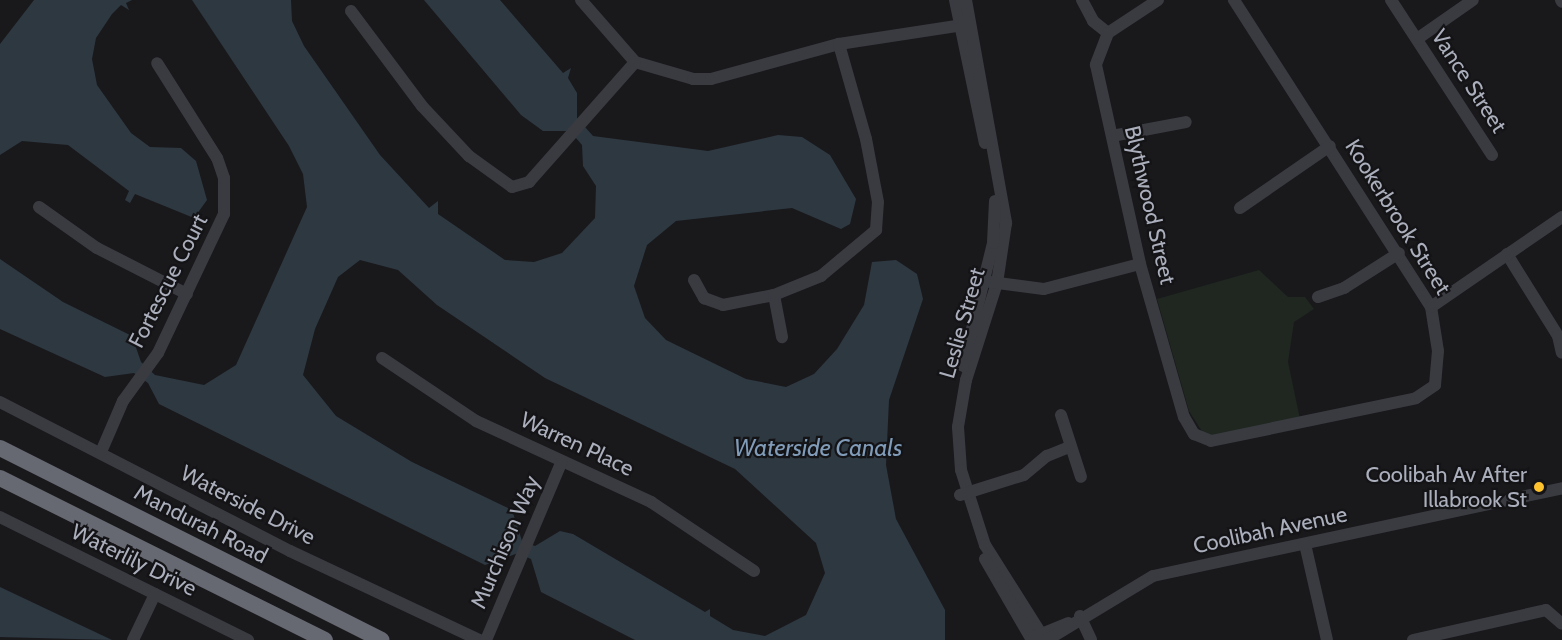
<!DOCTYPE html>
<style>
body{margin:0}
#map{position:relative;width:1562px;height:640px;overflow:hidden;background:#19191c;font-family:Cabin,sans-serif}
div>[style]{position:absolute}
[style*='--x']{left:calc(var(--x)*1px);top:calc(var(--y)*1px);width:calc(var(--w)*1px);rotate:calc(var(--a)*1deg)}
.green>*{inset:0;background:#1f2720}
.water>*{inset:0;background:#2e3841}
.minor>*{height:12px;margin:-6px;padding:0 6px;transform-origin:6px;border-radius:6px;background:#3a3b41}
.highway>*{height:16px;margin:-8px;padding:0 8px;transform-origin:8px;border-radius:8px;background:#666872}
.dots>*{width:16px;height:16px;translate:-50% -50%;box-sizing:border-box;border:3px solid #141417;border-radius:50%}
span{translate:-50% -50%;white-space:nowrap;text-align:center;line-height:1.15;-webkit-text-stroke:4.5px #141417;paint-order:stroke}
.street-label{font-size:22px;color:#abafbc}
.poi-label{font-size:22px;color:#abafbc}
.right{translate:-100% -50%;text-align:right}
.water-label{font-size:24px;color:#809cb9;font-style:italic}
</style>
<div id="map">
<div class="green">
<div style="clip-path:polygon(1259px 270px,1288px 297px,1305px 297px,1314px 309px,1294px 322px,1288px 362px,1300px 419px,1214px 436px,1203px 433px,1189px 411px,1157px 299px)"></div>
</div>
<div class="water">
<div style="clip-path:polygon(34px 0,132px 0,126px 3px,129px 10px,121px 5px,112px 14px,96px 38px,92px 59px,97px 85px,131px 133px,150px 147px,181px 148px,196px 161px,207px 200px,194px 218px,135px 194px,130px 203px,125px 200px,129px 191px,68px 145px,22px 141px,0 155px,0 44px)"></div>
<div style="clip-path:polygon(evenodd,192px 0,291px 0,292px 21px,304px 46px,380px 155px,429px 208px,438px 201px,438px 214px,505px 260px,534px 262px,562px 253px,595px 218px,596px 186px,583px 166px,582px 145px,570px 131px,543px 131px,521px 115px,424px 0,500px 0,563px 73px,571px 68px,568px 78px,577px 93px,577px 118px,593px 136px,708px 151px,778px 135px,802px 137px,830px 155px,856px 199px,850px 224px,841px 229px,792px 208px,676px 221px,647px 245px,634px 286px,645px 318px,666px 340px,746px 379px,786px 387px,814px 374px,837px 349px,864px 305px,872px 262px,896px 260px,917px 274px,923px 299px,889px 400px,886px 465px,896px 519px,945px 610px,945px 640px,635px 640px,541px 592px,531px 559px,518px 553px,485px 565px,159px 404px,148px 383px,134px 373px,105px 377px,0 329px,0 259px,63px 302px,132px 336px,141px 362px,155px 375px,204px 385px,236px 365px,307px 207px,303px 174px,289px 146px,192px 0,360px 260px,398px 270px,437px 305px,545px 378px,735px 469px,816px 543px,825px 573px,806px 615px,765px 636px,733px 630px,710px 616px,710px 609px,705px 612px,573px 534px,560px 531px,535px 546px,522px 541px,512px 510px,412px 462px,336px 416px,303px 375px,315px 329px,338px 277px,360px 260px)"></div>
<div style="clip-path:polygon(0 587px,112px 640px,0 637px)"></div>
</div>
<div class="minor">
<div style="--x:581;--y:0;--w:82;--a:48.9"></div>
<div style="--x:635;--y:62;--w:60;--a:16.3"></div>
<div style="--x:693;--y:79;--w:18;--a:0"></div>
<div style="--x:711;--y:79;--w:133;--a:-15.3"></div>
<div style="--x:839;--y:44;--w:132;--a:-8.7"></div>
<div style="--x:955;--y:0;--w:146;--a:78.2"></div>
<div style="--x:966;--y:0;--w:227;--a:79.8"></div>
<div style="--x:1006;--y:223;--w:61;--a:98.5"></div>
<div style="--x:997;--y:283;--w:102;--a:107.7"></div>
<div style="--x:966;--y:380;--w:48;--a:99.7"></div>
<div style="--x:958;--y:427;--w:43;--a:86"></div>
<div style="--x:961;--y:470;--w:79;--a:72.3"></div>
<div style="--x:985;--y:545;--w:112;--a:57.7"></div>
<div style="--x:1082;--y:0;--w:24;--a:62"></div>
<div style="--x:1093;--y:21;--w:19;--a:39"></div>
<div style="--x:1158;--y:0;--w:60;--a:146.6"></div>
<div style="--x:1108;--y:33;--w:34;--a:111"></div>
<div style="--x:1096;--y:65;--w:204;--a:77.5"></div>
<div style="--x:1140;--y:264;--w:159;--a:74"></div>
<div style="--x:1184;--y:417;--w:20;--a:60"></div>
<div style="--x:1194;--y:434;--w:18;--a:22"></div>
<div style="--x:1211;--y:441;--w:209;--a:-11.8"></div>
<div style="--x:1416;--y:398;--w:23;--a:-34"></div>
<div style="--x:1435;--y:385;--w:34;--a:-85"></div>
<div style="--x:1438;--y:351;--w:45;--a:-99"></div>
<div style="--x:1431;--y:307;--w:365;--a:-122.7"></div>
<div style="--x:1391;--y:0;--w:185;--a:56.9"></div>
<div style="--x:1561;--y:0;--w:2;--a:63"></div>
<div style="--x:351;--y:11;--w:119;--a:53.2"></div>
<div style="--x:422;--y:106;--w:69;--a:46.8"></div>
<div style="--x:469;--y:156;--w:53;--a:35.8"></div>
<div style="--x:512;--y:187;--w:18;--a:-16"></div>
<div style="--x:529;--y:182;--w:160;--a:-48.5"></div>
<div style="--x:1417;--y:39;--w:68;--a:-34.9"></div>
<div style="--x:1112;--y:136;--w:75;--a:-10.7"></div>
<div style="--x:39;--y:207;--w:71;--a:35.3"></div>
<div style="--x:97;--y:248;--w:101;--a:27.1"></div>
<div style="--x:1240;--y:208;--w:109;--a:-34.6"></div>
<div style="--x:1507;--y:254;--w:97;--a:58.1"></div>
<div style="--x:1558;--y:336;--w:17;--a:77"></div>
<div style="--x:694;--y:280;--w:21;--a:61"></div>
<div style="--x:704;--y:298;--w:20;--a:20"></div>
<div style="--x:723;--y:305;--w:52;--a:-11.1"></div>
<div style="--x:774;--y:295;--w:51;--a:-22"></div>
<div style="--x:821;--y:276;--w:72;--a:-39.9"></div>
<div style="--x:876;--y:230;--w:28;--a:-86"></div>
<div style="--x:878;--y:202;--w:64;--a:-100.8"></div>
<div style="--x:866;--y:139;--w:99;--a:-105.9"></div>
<div style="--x:990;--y:282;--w:54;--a:7.4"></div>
<div style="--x:1044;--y:289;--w:99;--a:-14.6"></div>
<div style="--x:774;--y:295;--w:43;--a:79.2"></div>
<div style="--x:1318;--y:297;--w:28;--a:-19"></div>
<div style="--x:1344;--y:288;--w:65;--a:-32.5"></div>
<div style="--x:1431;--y:307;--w:159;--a:-34.5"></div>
<div style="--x:382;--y:358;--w:113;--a:33.8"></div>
<div style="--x:476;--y:421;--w:193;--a:24.8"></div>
<div style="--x:651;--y:502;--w:124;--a:33.8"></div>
<div style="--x:963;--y:366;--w:127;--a:-76.3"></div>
<div style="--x:993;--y:243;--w:42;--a:-87.3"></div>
<div style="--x:0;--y:402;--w:326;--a:27.2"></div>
<div style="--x:290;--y:551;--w:209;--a:25.2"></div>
<div style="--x:1061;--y:415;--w:65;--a:72.1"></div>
<div style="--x:101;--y:452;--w:56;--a:-66.7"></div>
<div style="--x:123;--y:401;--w:59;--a:-53.9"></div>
<div style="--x:158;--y:353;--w:154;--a:-64.6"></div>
<div style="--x:224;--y:214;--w:36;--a:-90"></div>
<div style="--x:224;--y:178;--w:21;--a:-109"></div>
<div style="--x:217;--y:158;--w:112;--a:-122.3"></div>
<div style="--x:960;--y:495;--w:67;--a:-17.4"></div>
<div style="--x:1024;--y:475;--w:30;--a:-40"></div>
<div style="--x:1047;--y:456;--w:22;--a:-22"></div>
<div style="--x:0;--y:517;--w:277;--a:26.4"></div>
<div style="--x:1305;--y:544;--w:98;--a:77.1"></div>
<div style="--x:985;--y:559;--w:94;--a:59.9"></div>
<div style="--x:1080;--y:616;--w:26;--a:65"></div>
<div style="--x:1034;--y:637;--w:37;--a:-22"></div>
<div style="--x:133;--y:640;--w:51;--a:-64.4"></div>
<div style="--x:486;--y:640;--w:194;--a:-67"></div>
<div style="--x:1047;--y:640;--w:124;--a:-31.1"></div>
<div style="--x:1153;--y:576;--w:418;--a:-12.1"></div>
<div style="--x:1413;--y:640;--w:136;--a:-12.7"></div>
<div style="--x:1546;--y:610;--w:21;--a:41"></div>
</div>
<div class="highway">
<div style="--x:0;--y:448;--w:427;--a:26.7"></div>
<div style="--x:0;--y:478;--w:363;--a:26.5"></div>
</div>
<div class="dots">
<div style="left:1539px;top:487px;background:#fec22f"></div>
</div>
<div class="street-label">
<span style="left:1469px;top:81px;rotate:57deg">Vance Street</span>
<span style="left:1150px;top:205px;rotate:77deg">Blythwood Street</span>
<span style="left:1398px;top:217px;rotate:58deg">Kookerbrook Street</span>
<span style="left:168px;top:281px;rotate:-63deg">Fortescue Court</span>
<span style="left:962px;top:323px;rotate:-74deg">Leslie Street</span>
<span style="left:577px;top:444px;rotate:25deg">Warren Place</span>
<span style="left:248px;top:505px;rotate:27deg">Waterside Drive</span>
<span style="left:201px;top:524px;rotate:27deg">Mandurah Road</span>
<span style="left:1270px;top:530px;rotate:-12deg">Coolibah Avenue</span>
<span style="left:505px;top:542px;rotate:-67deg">Murchison Way</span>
<span style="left:134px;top:560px;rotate:26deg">Waterlily Drive</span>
</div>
<div class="poi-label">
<span class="right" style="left:1527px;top:487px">Coolibah Av After<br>Illabrook St</span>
</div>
<div class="water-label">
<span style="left:818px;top:448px">Waterside Canals</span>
</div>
</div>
